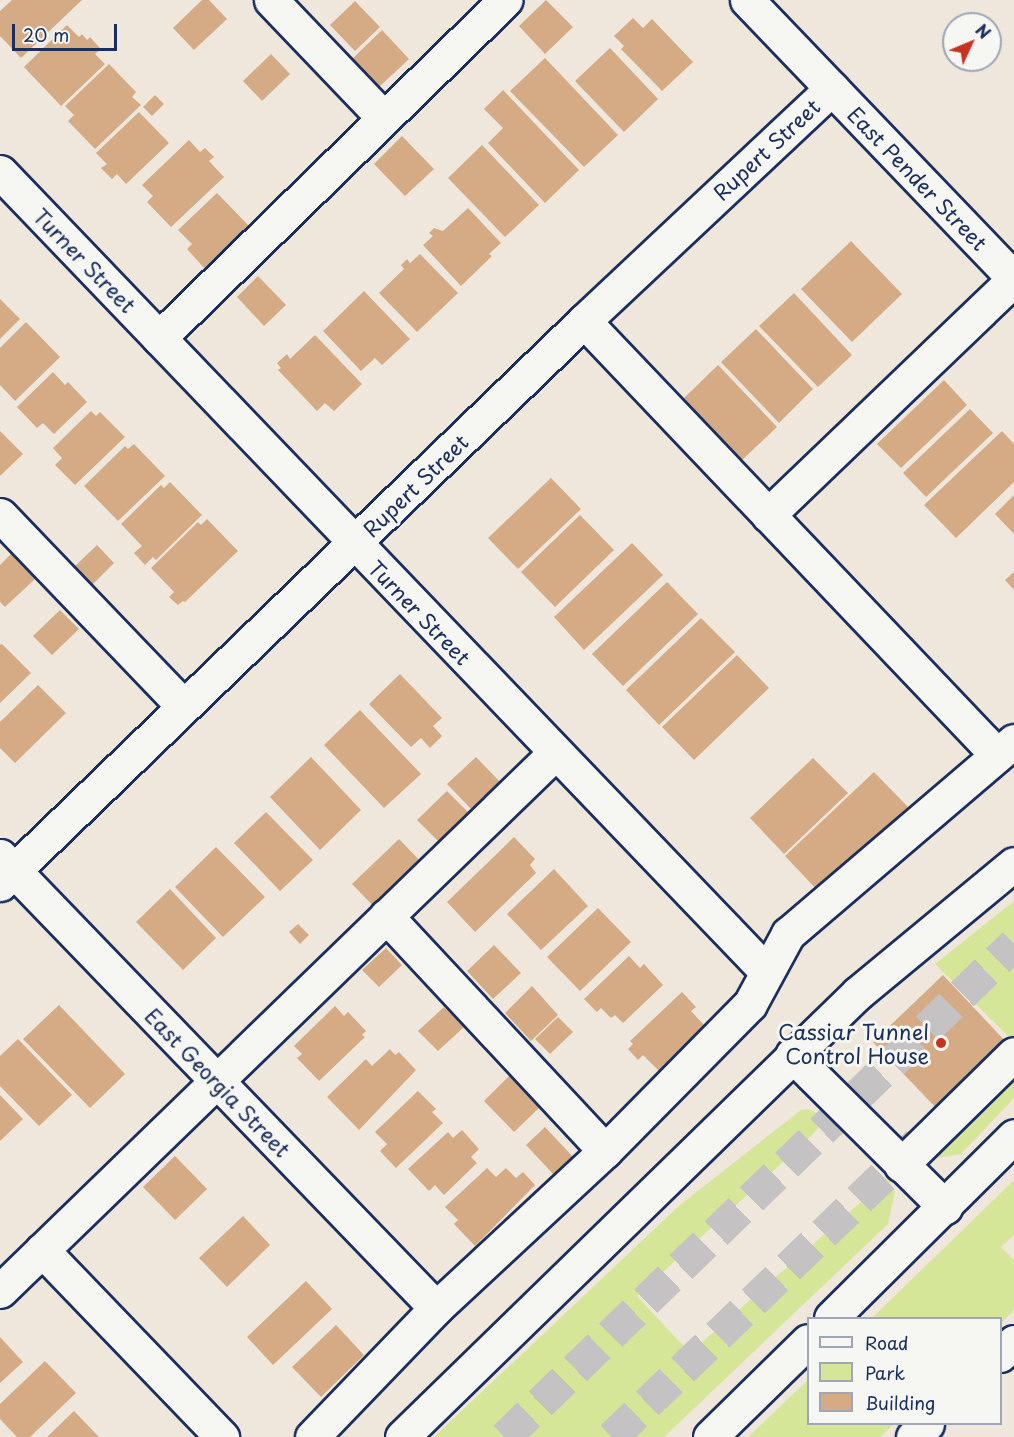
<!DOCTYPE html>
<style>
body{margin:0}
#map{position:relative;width:1014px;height:1437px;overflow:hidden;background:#efe7dc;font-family:"Playpen Sans",sans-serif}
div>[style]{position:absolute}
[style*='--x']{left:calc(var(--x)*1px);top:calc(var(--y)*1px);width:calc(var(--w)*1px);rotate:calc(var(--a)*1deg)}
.green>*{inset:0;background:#d6e699}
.building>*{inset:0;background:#d5ab86}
.highway-tunnel>*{height:33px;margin-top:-16.5px;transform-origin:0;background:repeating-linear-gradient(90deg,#c5c2c3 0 33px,transparent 0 49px)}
.roads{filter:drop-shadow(2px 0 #1b2f5e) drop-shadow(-2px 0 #1b2f5e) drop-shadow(0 2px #1b2f5e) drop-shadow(0 -2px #1b2f5e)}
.minor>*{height:33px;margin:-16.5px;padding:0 16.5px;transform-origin:16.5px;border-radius:16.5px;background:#f6f6f2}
.highway>*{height:33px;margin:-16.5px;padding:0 16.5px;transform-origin:16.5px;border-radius:16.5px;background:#f6f6f2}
.dots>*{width:16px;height:16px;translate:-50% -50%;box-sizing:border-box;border:3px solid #f6f6f2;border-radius:50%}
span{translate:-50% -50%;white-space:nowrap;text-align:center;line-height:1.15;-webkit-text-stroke:6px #f6f6f2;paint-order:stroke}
.street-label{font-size:21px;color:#1b2f5e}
.poi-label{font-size:21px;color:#1b2f5e}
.right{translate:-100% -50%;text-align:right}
.legend{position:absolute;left:807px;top:1317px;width:195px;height:108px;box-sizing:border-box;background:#f6f6f2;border:2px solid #9ea6b7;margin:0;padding:8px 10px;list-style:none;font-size:18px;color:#1b2f5e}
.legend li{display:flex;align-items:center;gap:12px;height:30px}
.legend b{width:30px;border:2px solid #9ea6b7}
.north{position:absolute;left:942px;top:12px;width:60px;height:60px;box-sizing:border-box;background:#f6f6f2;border:2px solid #9ea6b7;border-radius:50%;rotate:46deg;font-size:16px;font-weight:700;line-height:24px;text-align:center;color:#1b2f5e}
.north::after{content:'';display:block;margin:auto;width:21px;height:27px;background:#c8321e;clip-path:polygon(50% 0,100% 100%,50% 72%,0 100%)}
.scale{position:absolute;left:12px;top:24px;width:105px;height:27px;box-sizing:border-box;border:3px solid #1b2f5e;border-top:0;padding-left:8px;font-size:18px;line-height:21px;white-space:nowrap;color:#1b2f5e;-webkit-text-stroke:4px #f6f6f2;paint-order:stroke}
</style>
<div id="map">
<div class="green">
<div style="clip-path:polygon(1014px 901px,1014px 1038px,1012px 1040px,935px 964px)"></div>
<div style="clip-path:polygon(1014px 1070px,1014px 1098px,961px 1154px,938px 1158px,945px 1139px)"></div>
<div style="clip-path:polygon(808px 1109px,827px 1118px,811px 1136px,637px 1296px,690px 1353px,888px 1178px,895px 1192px,888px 1224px,664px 1437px,434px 1437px,680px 1205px,801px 1110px)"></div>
<div style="clip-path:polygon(1014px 1180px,1014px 1235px,1001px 1247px,1014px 1260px,1014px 1310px,1001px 1323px,1000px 1318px,872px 1318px)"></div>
<div style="clip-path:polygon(808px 1380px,808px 1424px,894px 1424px,880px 1437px,748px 1437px)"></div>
</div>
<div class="building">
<div style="clip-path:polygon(12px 0,82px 0,21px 58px,0 36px,0 11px)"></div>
<div style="clip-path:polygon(202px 0,209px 0,227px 19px,194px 50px,173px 28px)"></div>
<div style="clip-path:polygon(546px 0,573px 27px,545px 54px,519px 26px)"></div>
<div style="clip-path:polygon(355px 1px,380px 27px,355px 51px,330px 25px)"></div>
<div style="clip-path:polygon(633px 18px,643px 28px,652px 19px,693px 62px,662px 91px,621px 49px,624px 46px,614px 36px)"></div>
<div style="clip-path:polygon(67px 25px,79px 37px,82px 34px,87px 40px,90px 37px,101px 49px,95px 54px,105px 64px,61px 106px,24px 67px)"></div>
<div style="clip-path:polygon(382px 30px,409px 59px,378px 88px,351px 60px)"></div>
<div style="clip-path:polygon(610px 48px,658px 99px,624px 132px,575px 81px)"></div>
<div style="clip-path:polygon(271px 54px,290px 74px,262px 101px,243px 81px)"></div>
<div style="clip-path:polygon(545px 58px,618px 135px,584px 167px,510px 91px)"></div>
<div style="clip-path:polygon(109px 64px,136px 92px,132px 97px,141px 105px,95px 149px,68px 121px,74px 115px,65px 106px)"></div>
<div style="clip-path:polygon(503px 90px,579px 170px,545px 203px,488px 143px,503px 128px,484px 109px)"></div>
<div style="clip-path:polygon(155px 95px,164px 104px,152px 116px,143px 107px)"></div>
<div style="clip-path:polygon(139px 112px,169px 143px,126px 184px,117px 174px,112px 179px,101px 168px,107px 164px,96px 153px)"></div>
<div style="clip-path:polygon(402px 136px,434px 169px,405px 196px,374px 164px)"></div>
<div style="clip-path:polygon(189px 140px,200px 152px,205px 148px,214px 157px,209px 161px,224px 177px,171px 227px,147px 202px,153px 196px,142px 185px)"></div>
<div style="clip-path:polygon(482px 145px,539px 205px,505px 237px,448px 178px)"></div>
<div style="clip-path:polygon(217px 193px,249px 226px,205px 269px,187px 249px,192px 244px,178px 230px)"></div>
<div style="clip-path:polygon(468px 208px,501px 243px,489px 254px,492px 256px,461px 286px,423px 245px,433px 236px,429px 233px,434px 228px,443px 231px)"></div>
<div style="clip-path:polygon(851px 241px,902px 294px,852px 342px,801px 289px)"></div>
<div style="clip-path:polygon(420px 254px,458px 293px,417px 332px,379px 293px,404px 269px,401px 265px,407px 259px,410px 263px)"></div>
<div style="clip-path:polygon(258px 276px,286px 305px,264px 326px,237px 297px)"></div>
<div style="clip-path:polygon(364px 291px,410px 339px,382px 365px,375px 358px,361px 371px,323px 331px)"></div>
<div style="clip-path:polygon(794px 293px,852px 355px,818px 387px,759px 326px)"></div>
<div style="clip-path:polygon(0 299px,20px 319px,0 339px)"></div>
<div style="clip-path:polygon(26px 322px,60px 357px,15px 401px,0 385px,0 348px)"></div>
<div style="clip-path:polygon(756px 329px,813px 389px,779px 423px,721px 362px)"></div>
<div style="clip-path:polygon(315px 335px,362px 384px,334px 411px,325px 403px,317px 411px,278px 370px,281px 368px,277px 363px,287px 354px,290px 359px)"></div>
<div style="clip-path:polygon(718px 365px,777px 427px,741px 461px,683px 399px)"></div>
<div style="clip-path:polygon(53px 372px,65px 385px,68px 382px,87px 402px,54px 434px,43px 423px,37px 428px,17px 407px)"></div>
<div style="clip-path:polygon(944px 380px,967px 405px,901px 468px,877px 444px)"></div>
<div style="clip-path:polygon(970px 409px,993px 433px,926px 497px,903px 473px)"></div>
<div style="clip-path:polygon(91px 411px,96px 416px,100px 412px,125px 437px,75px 485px,55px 465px,62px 458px,53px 448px)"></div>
<div style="clip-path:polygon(0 431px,23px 454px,0 476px)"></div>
<div style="clip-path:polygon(1002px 431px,1014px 444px,1014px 482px,956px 538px,924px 505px)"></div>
<div style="clip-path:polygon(134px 444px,165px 476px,118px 521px,84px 486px,125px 446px,128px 449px)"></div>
<div style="clip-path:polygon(551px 478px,581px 509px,518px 569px,488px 538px)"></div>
<div style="clip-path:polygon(170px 482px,202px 515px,156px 560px,153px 557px,145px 565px,134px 553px,142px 546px,121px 524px,161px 485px,164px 488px)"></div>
<div style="clip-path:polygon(1014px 495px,1014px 534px,995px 514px)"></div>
<div style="clip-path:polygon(580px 515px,614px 550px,555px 607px,521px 572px)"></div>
<div style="clip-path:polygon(207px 519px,238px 551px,185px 602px,183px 601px,178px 605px,169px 597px,174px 592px,151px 568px,198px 522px,201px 525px)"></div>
<div style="clip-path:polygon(632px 543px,663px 575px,584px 650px,554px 617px)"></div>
<div style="clip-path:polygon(97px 545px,114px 563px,91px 586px,73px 568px)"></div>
<div style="clip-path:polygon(11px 554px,35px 579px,5px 607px,0 602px,0 565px)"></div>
<div style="clip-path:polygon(1014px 572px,1014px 590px,1005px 580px)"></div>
<div style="clip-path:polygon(667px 582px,698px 614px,623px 686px,592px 654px)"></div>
<div style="clip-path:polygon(60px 610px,79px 629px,52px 655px,33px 636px)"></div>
<div style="clip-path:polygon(701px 618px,735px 652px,659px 725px,626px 690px)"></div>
<div style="clip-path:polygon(2px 644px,31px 673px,0 703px,0 645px)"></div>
<div style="clip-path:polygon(737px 655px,769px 688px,694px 760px,662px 727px)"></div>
<div style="clip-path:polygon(400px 674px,442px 718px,433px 726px,442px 736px,430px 748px,421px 738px,411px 747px,369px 704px)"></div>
<div style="clip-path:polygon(38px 685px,66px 713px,15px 763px,0 748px,0 722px)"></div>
<div style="clip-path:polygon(360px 710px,421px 774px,384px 808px,324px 745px)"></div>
<div style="clip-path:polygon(311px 757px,361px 810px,320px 850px,270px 797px)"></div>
<div style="clip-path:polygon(476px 757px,502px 784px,473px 811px,447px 784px)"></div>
<div style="clip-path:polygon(813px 758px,848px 793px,784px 854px,750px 818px)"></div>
<div style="clip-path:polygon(874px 772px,908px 807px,819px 892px,785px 856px)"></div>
<div style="clip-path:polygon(447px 791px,474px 818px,444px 847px,417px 820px)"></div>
<div style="clip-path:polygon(266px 812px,313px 860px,280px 891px,234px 843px)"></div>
<div style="clip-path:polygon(514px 837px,535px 859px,530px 865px,536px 873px,475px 932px,447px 902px)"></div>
<div style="clip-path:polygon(399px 839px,424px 865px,377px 910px,352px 884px)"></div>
<div style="clip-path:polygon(216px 847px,265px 897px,223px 937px,175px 887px)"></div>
<div style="clip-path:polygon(554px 869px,588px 906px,541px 950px,507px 914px)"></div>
<div style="clip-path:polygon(170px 889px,216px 938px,183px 970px,136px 922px)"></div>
<div style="clip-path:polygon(598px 908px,631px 942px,580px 991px,547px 957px)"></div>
<div style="clip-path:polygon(298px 924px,309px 935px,300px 944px,289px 932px)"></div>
<div style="clip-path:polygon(494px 945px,521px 973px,493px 999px,467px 971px)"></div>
<div style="clip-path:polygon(386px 948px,402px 965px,379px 987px,362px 970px)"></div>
<div style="clip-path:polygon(629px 956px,640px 968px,644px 964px,663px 985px,623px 1023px,615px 1015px,611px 1018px,601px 1008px,597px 1012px,584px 999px)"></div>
<div style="clip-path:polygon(943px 975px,1008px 1044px,939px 1111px,873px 1042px)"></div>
<div style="clip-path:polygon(532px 986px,558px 1015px,531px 1041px,505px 1013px)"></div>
<div style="clip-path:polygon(682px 992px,696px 1007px,691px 1011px,706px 1027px,659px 1071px,643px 1055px,638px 1060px,628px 1049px,633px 1044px,630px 1041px)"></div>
<div style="clip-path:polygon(59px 1005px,125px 1074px,90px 1108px,23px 1039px)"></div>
<div style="clip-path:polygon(335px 1006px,344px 1016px,348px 1012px,366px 1031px,362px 1035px,365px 1037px,319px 1081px,297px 1058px,302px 1054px,294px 1046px)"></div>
<div style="clip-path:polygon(444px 1007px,464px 1027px,438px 1051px,418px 1031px)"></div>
<div style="clip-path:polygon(558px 1017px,573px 1032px,550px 1054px,535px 1039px)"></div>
<div style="clip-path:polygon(18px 1039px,72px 1095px,39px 1126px,0 1086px,0 1056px)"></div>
<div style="clip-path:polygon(390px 1049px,395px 1055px,399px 1052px,416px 1070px,359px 1130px,327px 1097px,366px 1059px,372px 1066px)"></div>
<div style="clip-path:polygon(510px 1075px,540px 1107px,514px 1132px,484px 1101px)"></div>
<div style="clip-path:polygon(418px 1091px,436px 1109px,432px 1112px,443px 1123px,396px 1168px,380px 1151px,387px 1144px,375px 1132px)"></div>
<div style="clip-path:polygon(0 1095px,23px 1119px,0 1141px)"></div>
<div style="clip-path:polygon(545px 1127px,573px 1157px,554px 1175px,526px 1145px)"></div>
<div style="clip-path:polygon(462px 1130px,479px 1149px,471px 1157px,477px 1163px,444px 1195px,435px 1185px,429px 1191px,408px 1169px,448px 1132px,453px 1138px)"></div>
<div style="clip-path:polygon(175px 1156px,207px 1189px,175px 1220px,143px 1187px)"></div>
<div style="clip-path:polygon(487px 1168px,496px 1177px,506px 1168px,516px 1178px,523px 1172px,535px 1185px,475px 1246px,454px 1224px,458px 1220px,445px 1207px)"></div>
<div style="clip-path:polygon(243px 1216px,270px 1245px,227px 1287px,199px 1258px)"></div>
<div style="clip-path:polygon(306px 1281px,332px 1309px,273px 1365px,247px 1337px)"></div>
<div style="clip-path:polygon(336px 1325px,364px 1355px,321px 1397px,292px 1367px)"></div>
<div style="clip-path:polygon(0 1337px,23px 1362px,0 1383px)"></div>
<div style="clip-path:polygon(45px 1361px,76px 1393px,30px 1437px,17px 1437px,0 1419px,0 1404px)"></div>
<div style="clip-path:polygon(74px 1411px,99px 1437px,47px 1437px)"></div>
</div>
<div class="highway-tunnel">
<div style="--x:505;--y:1437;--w:709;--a:-44.09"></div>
<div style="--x:612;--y:1437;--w:427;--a:-43.9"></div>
</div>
<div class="roads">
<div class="minor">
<div style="--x:271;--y:0;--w:162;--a:46.3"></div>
<div style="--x:747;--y:0;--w:385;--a:46.2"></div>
<div style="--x:0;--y:172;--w:1108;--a:46.21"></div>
<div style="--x:584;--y:321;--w:599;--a:46.42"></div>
<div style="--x:159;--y:338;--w:484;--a:-44.3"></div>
<div style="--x:0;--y:515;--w:265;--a:46.2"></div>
<div style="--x:768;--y:515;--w:341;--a:-43.8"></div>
<div style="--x:0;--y:856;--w:628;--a:46.03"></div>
<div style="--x:0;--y:884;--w:811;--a:-43.95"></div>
<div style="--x:584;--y:321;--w:340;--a:-43.2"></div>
<div style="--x:386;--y:916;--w:321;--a:47"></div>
<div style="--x:792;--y:1055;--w:216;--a:44.8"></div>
<div style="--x:901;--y:1165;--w:158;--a:-44.5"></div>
<div style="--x:42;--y:1250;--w:260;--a:46.1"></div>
<div style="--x:0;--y:1291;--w:773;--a:-44.11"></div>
<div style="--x:1000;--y:1355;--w:19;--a:-43"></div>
<div style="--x:312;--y:1437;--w:179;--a:-46.1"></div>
<div style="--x:436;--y:1308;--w:231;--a:-42.9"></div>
<div style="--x:605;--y:1151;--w:206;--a:-45.4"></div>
<div style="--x:750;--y:1004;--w:80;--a:-61.5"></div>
<div style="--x:788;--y:934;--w:297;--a:-40.5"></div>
<div style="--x:913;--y:1437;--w:19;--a:-43"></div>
</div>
<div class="highway">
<div style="--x:831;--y:1318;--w:258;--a:-44.8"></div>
<div style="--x:402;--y:1437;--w:636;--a:-44.24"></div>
<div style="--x:858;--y:993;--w:202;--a:-39.6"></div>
<div style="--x:710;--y:1437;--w:137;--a:-44.4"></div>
</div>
</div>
<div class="dots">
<div style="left:941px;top:1043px;background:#c8321e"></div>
</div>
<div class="street-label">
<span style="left:766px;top:149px;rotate:-43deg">Rupert Street</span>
<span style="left:918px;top:178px;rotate:46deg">East Pender Street</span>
<span style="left:85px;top:260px;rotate:46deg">Turner Street</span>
<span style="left:415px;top:485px;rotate:-44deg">Rupert Street</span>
<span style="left:420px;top:612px;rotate:46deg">Turner Street</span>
<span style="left:218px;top:1082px;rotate:46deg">East Georgia Street</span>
</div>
<div class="poi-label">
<span class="right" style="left:929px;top:1043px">Cassiar Tunnel<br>Control House</span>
</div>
<ul class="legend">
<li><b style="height:8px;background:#f6f6f2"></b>Road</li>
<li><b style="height:16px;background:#d6e699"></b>Park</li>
<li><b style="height:16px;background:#d5ab86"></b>Building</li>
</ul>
<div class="north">N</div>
<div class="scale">20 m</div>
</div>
